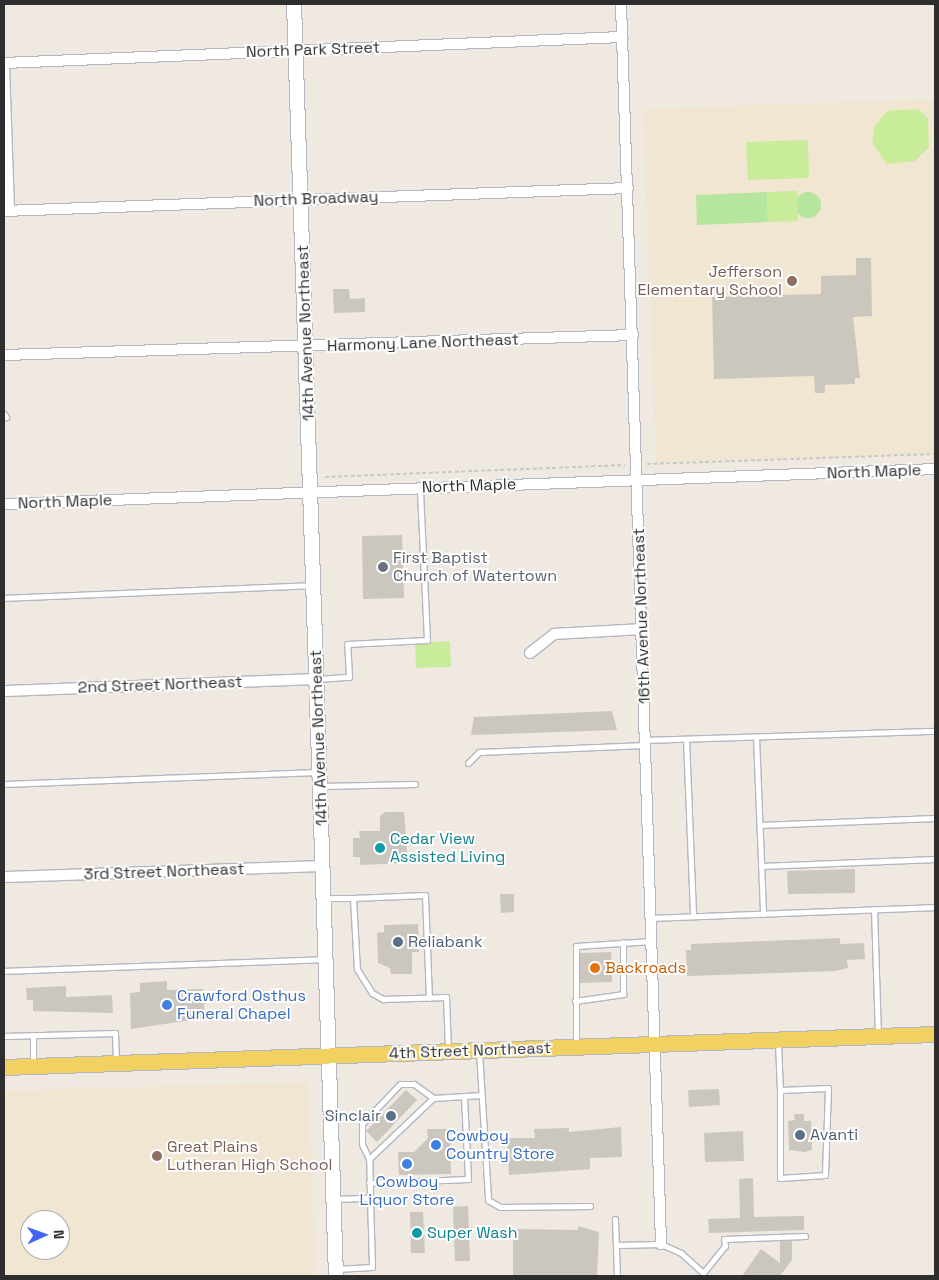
<!DOCTYPE html>
<style>
body{margin:0}
#map{position:relative;width:939px;height:1280px;overflow:hidden;background:#efe9e1;font-family:"Space Grotesk",sans-serif}
div>[style]{position:absolute}
[style*='--x']{left:calc(var(--x)*1px);top:calc(var(--y)*1px);width:calc(var(--w)*1px);rotate:calc(var(--a)*1deg)}
.education>*{inset:0;background:#f0e6d1}
.green>*{inset:0;background:#b6e59e}
.round{border-radius:50%}
.pitch>*{inset:0;background:#c9ec9a}
.building>*{inset:0;background:#cbc7bf}
.path>*{height:2px;margin-top:-1px;transform-origin:0;background:repeating-linear-gradient(90deg,#c9c9c9 0 4px,transparent 0 6.5px)}
.roads{filter:drop-shadow(1px 0 #b4b7c1) drop-shadow(-1px 0 #b4b7c1) drop-shadow(0 1px #b4b7c1) drop-shadow(0 -1px #b4b7c1)}
.lane>*{height:5px;margin:-2.5px;padding:0 2.5px;transform-origin:2.5px;border-radius:2.5px;background:#fff}
.street>*{height:10px;margin:-5px;padding:0 5px;transform-origin:5px;border-radius:5px;background:#fff}
.secondary>*{height:14px;margin:-7px;padding:0 7px;transform-origin:7px;border-radius:7px;background:#fff}
.primary>*{height:15px;margin:-7.5px;padding:0 7.5px;transform-origin:7.5px;border-radius:7.5px;background:#f2d163}
.dots>*{width:14px;height:14px;translate:-50% -50%;box-sizing:border-box;border:2px solid #fff;border-radius:50%}
span{translate:-50% -50%;white-space:nowrap;text-align:center;line-height:1.15;-webkit-text-stroke:4px #fff;paint-order:stroke}
.street-label{font-size:16px;color:#2e2e2e}
.education-label{font-size:16px;color:#785e54}
.right{translate:-100% -50%;text-align:right}
.left{translate:0 -50%;text-align:left}
.worship-label{font-size:16px;color:#5b616d}
.culture-label{font-size:16px;color:#0d838f}
.service-label{font-size:16px;color:#4e5e75}
.food-label{font-size:16px;color:#c56008}
.shop-label{font-size:16px;color:#366cbe}
.frame{position:absolute;inset:0;border:5px solid #2e2e2e;pointer-events:none}
.north{position:absolute;left:20px;top:1210px;width:50px;height:50px;box-sizing:border-box;background:#fff;border:1px solid #ababab;border-radius:50%;rotate:88deg;font-size:14px;font-weight:700;line-height:20px;text-align:center;color:#2e2e2e}
.north::after{content:'';display:block;margin:auto;width:18px;height:22px;background:#4264fb;clip-path:polygon(50% 0,100% 100%,50% 72%,0 100%)}
</style>
<div id="map">
<div class="education">
<div style="clip-path:polygon(935px 99px,935px 454px,656px 463px,643px 109px)"></div>
<div style="clip-path:polygon(evenodd,308px 1082px,316px 1276px,4px 1276px,4px 1091px,308px 1082px,30px 1220px,60px 1220px,60px 1250px,30px 1250px,30px 1220px)"></div>
</div>
<div class="green">
<div style="clip-path:polygon(767px 192px,768px 222px,697px 225px,696px 195px)"></div>
<div class="round" style="left:795px;top:192px;width:26px;height:26px"></div>
</div>
<div class="pitch">
<div style="clip-path:polygon(918px 109px,928px 118px,929px 147px,915px 161px,887px 164px,872px 143px,875px 126px,887px 111px)"></div>
<div style="clip-path:polygon(808px 140px,809px 178px,748px 180px,746px 142px)"></div>
<div style="clip-path:polygon(797px 191px,798px 221px,768px 222px,767px 192px)"></div>
<div style="clip-path:polygon(450px 641px,451px 667px,416px 668px,415px 643px)"></div>
</div>
<div class="building">
<div style="clip-path:polygon(856px 258px,871px 258px,872px 316px,853px 317px,860px 378px,855px 378px,855px 384px,825px 385px,825px 393px,815px 393px,814px 376px,714px 379px,712px 297px,821px 294px,821px 276px,856px 275px)"></div>
<div style="clip-path:polygon(333px 289px,349px 289px,350px 299px,365px 298px,365px 312px,334px 313px)"></div>
<div style="clip-path:polygon(402px 535px,404px 598px,363px 599px,362px 536px)"></div>
<div style="clip-path:polygon(612px 711px,617px 730px,471px 735px,474px 717px)"></div>
<div style="clip-path:polygon(385px 812px,404px 812px,408px 863px,360px 865px,360px 857px,353px 857px,353px 838px,360px 838px,359px 831px,380px 831px,380px 816px)"></div>
<div style="clip-path:polygon(855px 869px,855px 893px,788px 894px,787px 871px)"></div>
<div style="clip-path:polygon(500px 894px,514px 894px,514px 912px,501px 913px)"></div>
<div style="clip-path:polygon(418px 924px,419px 952px,412px 952px,412px 974px,391px 974px,390px 968px,378px 963px,377px 933px,384px 932px,384px 925px)"></div>
<div style="clip-path:polygon(840px 938px,840px 944px,864px 943px,865px 959px,847px 960px,848px 968px,835px 971px,687px 976px,686px 950px,691px 950px,691px 944px)"></div>
<div style="clip-path:polygon(611px 952px,612px 982px,580px 983px,580px 953px)"></div>
<div style="clip-path:polygon(167px 981px,167px 990px,203px 989px,205px 1018px,131px 1029px,130px 993px,140px 992px,140px 983px)"></div>
<div style="clip-path:polygon(66px 986px,66px 997px,112px 995px,113px 1013px,33px 1011px,33px 1000px,27px 1000px,26px 988px)"></div>
<div style="clip-path:polygon(719px 1089px,720px 1105px,689px 1107px,688px 1090px)"></div>
<div style="clip-path:polygon(406px 1090px,417px 1100px,377px 1142px,366px 1131px)"></div>
<div style="clip-path:polygon(794px 1114px,804px 1114px,804px 1121px,811px 1121px,812px 1150px,805px 1152px,789px 1150px,788px 1121px,795px 1120px)"></div>
<div style="clip-path:polygon(621px 1127px,622px 1157px,590px 1158px,590px 1169px,509px 1175px,507px 1138px,535px 1138px,534px 1129px,569px 1128px,569px 1132px)"></div>
<div style="clip-path:polygon(427px 1129px,450px 1129px,451px 1174px,399px 1175px,398px 1152px,414px 1152px,428px 1138px)"></div>
<div style="clip-path:polygon(743px 1131px,744px 1161px,705px 1162px,704px 1133px)"></div>
<div style="clip-path:polygon(753px 1178px,754px 1217px,804px 1216px,804px 1230px,709px 1233px,708px 1219px,740px 1218px,739px 1179px)"></div>
<div style="clip-path:polygon(468px 1206px,470px 1261px,455px 1261px,453px 1207px)"></div>
<div style="clip-path:polygon(410px 1212px,423px 1212px,425px 1253px,411px 1253px)"></div>
<div style="clip-path:polygon(578px 1226px,599px 1232px,597px 1276px,513px 1276px,513px 1229px,578px 1230px)"></div>
<div style="clip-path:polygon(780px 1241px,792px 1241px,792px 1260px,780px 1276px,742px 1276px,761px 1249px,780px 1263px)"></div>
</div>
<div class="path">
<div style="--x:647;--y:464;--w:288;--a:-2"></div>
<div style="--x:325;--y:477;--w:300;--a:-2.3"></div>
</div>
<div class="roads">
<div class="lane">
<div style="--x:4;--y:414;--w:4;--a:56"></div>
<div style="--x:4;--y:598;--w:309;--a:-2.4"></div>
<div style="--x:317;--y:679;--w:32;--a:-4"></div>
<div style="--x:349;--y:677;--w:33;--a:-93"></div>
<div style="--x:347;--y:644;--w:80;--a:-2.9"></div>
<div style="--x:427;--y:640;--w:151;--a:-92.7"></div>
<div style="--x:756;--y:737;--w:177;--a:87.7"></div>
<div style="--x:686;--y:739;--w:177;--a:87.7"></div>
<div style="--x:646;--y:740;--w:289;--a:-1.8"></div>
<div style="--x:468;--y:763;--w:16;--a:-45"></div>
<div style="--x:479;--y:752;--w:166;--a:-2.4"></div>
<div style="--x:4;--y:784;--w:314;--a:-2.2"></div>
<div style="--x:321;--y:786;--w:94;--a:-1.2"></div>
<div style="--x:760;--y:825;--w:175;--a:-2.3"></div>
<div style="--x:761;--y:866;--w:174;--a:-2.3"></div>
<div style="--x:325;--y:898;--w:28;--a:0"></div>
<div style="--x:353;--y:898;--w:71;--a:86.8"></div>
<div style="--x:357;--y:969;--w:28;--a:58"></div>
<div style="--x:372;--y:993;--w:13;--a:29"></div>
<div style="--x:383;--y:999;--w:63;--a:-1.8"></div>
<div style="--x:446;--y:997;--w:51;--a:87.8"></div>
<div style="--x:353;--y:898;--w:72;--a:-2.4"></div>
<div style="--x:425;--y:895;--w:103;--a:87.8"></div>
<div style="--x:874;--y:909;--w:125;--a:88.2"></div>
<div style="--x:652;--y:918;--w:283;--a:-2.2"></div>
<div style="--x:4;--y:971;--w:322;--a:-2.1"></div>
<div style="--x:575;--y:1001;--w:49;--a:-8.3"></div>
<div style="--x:623;--y:994;--w:52;--a:-90"></div>
<div style="--x:33;--y:1035;--w:30;--a:90"></div>
<div style="--x:4;--y:1036;--w:111;--a:-1.5"></div>
<div style="--x:115;--y:1033;--w:28;--a:88"></div>
<div style="--x:778;--y:1043;--w:47;--a:87.6"></div>
<div style="--x:780;--y:1090;--w:48;--a:-2.4"></div>
<div style="--x:828;--y:1088;--w:87;--a:92"></div>
<div style="--x:825;--y:1175;--w:45;--a:176.2"></div>
<div style="--x:780;--y:1178;--w:88;--a:-90"></div>
<div style="--x:576;--y:1046;--w:100;--a:-90"></div>
<div style="--x:576;--y:946;--w:76;--a:-3.8"></div>
<div style="--x:479;--y:1051;--w:149;--a:86.5"></div>
<div style="--x:488;--y:1200;--w:14;--a:30"></div>
<div style="--x:500;--y:1207;--w:90;--a:-0.6"></div>
<div style="--x:369;--y:1159;--w:17;--a:-115"></div>
<div style="--x:362;--y:1144;--w:20;--a:-90"></div>
<div style="--x:362;--y:1124;--w:55;--a:-46.5"></div>
<div style="--x:400;--y:1084;--w:14;--a:0"></div>
<div style="--x:414;--y:1084;--w:24;--a:36"></div>
<div style="--x:369;--y:1183;--w:99;--a:-2.3"></div>
<div style="--x:468;--y:1179;--w:83;--a:-92.8"></div>
<div style="--x:370;--y:1198;--w:39;--a:-91"></div>
<div style="--x:369;--y:1159;--w:88;--a:-43.6"></div>
<div style="--x:433;--y:1098;--w:49;--a:-3.5"></div>
<div style="--x:336;--y:1199;--w:34;--a:-2"></div>
<div style="--x:370;--y:1198;--w:69;--a:88.3"></div>
<div style="--x:372;--y:1267;--w:36;--a:177"></div>
<div style="--x:615;--y:1219;--w:57;--a:88"></div>
<div style="--x:616;--y:1245;--w:45;--a:-1.3"></div>
<div style="--x:661;--y:1244;--w:22;--a:24"></div>
<div style="--x:681;--y:1253;--w:30;--a:42"></div>
<div style="--x:703;--y:1273;--w:35;--a:-51"></div>
<div style="--x:725;--y:1246;--w:7;--a:-98"></div>
<div style="--x:724;--y:1239;--w:81;--a:-2.1"></div>
</div>
<div class="street">
<div style="--x:621;--y:4;--w:1241;--a:88.15"></div>
<div style="--x:4;--y:63;--w:619;--a:-2.41"></div>
<div style="--x:4;--y:66;--w:145;--a:88"></div>
<div style="--x:4;--y:211;--w:624;--a:-2.11"></div>
<div style="--x:4;--y:355;--w:629;--a:-1.82"></div>
<div style="--x:4;--y:504;--w:932;--a:-2.15"></div>
<div style="--x:530;--y:653;--w:31;--a:-38"></div>
<div style="--x:554;--y:634;--w:88;--a:-3.3"></div>
<div style="--x:4;--y:691;--w:313;--a:-2.2"></div>
<div style="--x:4;--y:877;--w:320;--a:-2"></div>
</div>
<div class="secondary">
<div style="--x:294;--y:4;--w:1273;--a:88.11"></div>
</div>
<div class="primary">
<div style="--x:4;--y:1067;--w:932;--a:-2.03"></div>
</div>
</div>
<div class="dots">
<div style="left:792px;top:281px;background:#8d6e63"></div>
<div style="left:383px;top:567px;background:#6b7280"></div>
<div style="left:380px;top:848px;background:#0f9aa8"></div>
<div style="left:398px;top:942px;background:#5c6f8a"></div>
<div style="left:595px;top:968px;background:#e8710a"></div>
<div style="left:167px;top:1005px;background:#3f7fe0"></div>
<div style="left:391px;top:1116px;background:#5c6f8a"></div>
<div style="left:800px;top:1135px;background:#5c6f8a"></div>
<div style="left:436px;top:1145px;background:#3f7fe0"></div>
<div style="left:157px;top:1156px;background:#8d6e63"></div>
<div style="left:407px;top:1164px;background:#3f7fe0"></div>
<div style="left:417px;top:1233px;background:#0f9aa8"></div>
</div>
<div class="street-label">
<span style="left:313px;top:50px;rotate:-2deg">North Park Street</span>
<span style="left:316px;top:199px;rotate:-2deg">North Broadway</span>
<span style="left:306px;top:333px;rotate:-92deg">14th Avenue Northeast</span>
<span style="left:423px;top:343px;rotate:-2deg">Harmony Lane Northeast</span>
<span style="left:874px;top:472px;rotate:-2deg">North Maple</span>
<span style="left:469px;top:486px;rotate:-2deg">North Maple</span>
<span style="left:65px;top:502px;rotate:-2deg">North Maple</span>
<span style="left:642px;top:616px;rotate:-92deg">16th Avenue Northeast</span>
<span style="left:160px;top:685px;rotate:-2deg">2nd Street Northeast</span>
<span style="left:319px;top:738px;rotate:-92deg">14th Avenue Northeast</span>
<span style="left:164px;top:872px;rotate:-2deg">3rd Street Northeast</span>
<span style="left:470px;top:1051px;rotate:-2deg">4th Street Northeast</span>
</div>
<div class="education-label">
<span class="right" style="left:782px;top:281px">Jefferson<br>Elementary School</span>
<span class="left" style="left:167px;top:1156px">Great Plains<br>Lutheran High School</span>
</div>
<div class="worship-label">
<span class="left" style="left:393px;top:567px">First Baptist<br>Church of Watertown</span>
</div>
<div class="culture-label">
<span class="left" style="left:390px;top:848px">Cedar View<br>Assisted Living</span>
<span class="left" style="left:427px;top:1233px">Super Wash</span>
</div>
<div class="service-label">
<span class="left" style="left:408px;top:942px">Reliabank</span>
<span class="right" style="left:381px;top:1116px">Sinclair</span>
<span class="left" style="left:810px;top:1135px">Avanti</span>
</div>
<div class="food-label">
<span class="left" style="left:605px;top:968px">Backroads</span>
</div>
<div class="shop-label">
<span class="left" style="left:177px;top:1005px">Crawford Osthus<br>Funeral Chapel</span>
<span class="left" style="left:446px;top:1145px">Cowboy<br>Country Store</span>
<span style="left:407px;top:1191px">Cowboy<br>Liquor Store</span>
</div>
<div class="frame"></div>
<div class="north">N</div>
</div>
